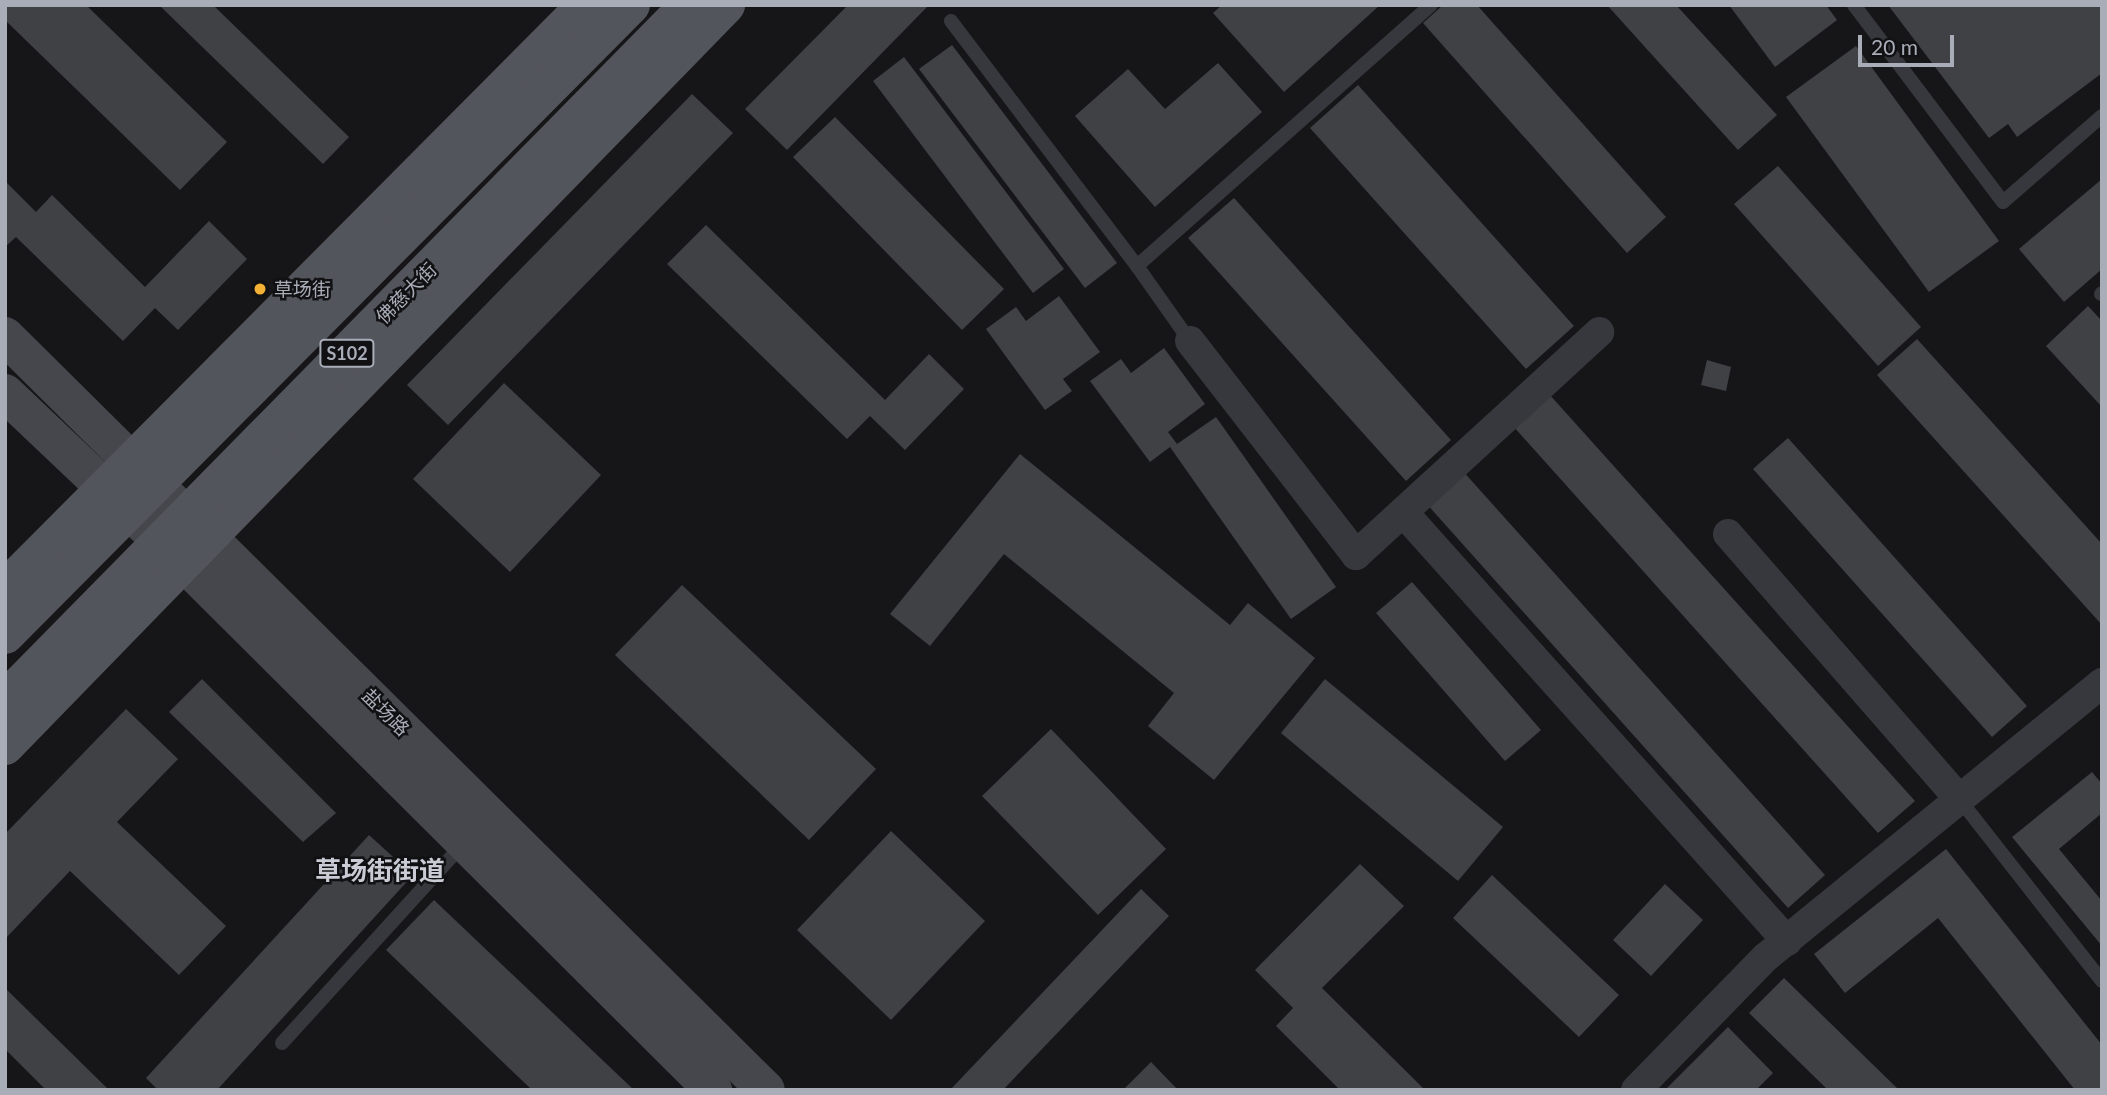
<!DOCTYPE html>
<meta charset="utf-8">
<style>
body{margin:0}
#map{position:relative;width:2107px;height:1095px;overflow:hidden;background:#161618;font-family:Lato,"Noto Sans SC",sans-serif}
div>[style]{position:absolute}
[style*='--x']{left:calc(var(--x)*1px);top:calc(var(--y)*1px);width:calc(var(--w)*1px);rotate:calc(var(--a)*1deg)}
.building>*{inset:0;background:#404145}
.service>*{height:14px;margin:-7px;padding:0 7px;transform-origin:7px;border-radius:7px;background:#37383d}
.minor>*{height:30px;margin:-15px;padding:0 15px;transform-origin:15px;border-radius:15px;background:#37383d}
.secondary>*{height:38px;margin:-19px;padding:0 19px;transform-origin:19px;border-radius:19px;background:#45474d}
.primary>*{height:38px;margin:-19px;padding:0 19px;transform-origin:19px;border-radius:19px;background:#53555c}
.primary-bridge>*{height:38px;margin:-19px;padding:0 19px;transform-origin:19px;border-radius:19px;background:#53555c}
.dots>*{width:19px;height:19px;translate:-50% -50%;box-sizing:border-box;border:4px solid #111113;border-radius:50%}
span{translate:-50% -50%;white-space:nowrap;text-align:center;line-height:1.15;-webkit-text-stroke:5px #111113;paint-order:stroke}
.shield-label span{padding:2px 5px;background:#111113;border:2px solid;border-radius:5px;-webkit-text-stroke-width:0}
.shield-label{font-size:18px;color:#a8adb8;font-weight:700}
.poi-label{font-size:19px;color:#a8adb8}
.left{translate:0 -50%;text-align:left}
.street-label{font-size:19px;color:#a8adb8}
.district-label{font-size:26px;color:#c9ccd4;font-weight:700}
.frame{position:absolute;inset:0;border:7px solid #a8adb8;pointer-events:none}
.scale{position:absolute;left:1858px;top:35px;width:96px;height:32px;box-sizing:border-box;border:4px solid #a8adb8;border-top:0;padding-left:9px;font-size:21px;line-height:24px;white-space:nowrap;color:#a8adb8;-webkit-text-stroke:5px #111113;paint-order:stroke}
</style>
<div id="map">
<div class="building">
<div style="clip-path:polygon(5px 5px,86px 5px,227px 142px,180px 190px,5px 20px)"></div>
<div style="clip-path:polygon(159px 5px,213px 5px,349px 137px,323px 164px)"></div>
<div style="clip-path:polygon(848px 5px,929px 5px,787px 150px,745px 109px)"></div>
<div style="clip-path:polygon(1222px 5px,1380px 5px,1284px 92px,1213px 13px)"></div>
<div style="clip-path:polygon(1443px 5px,1477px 5px,1666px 217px,1627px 253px,1423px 23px)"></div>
<div style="clip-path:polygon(1607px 5px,1676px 5px,1777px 115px,1738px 150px)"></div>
<div style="clip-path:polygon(1729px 5px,1826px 5px,1837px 20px,1775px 67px)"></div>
<div style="clip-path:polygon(1888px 5px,2102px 5px,2102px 73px,2017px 137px,2008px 124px,1989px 138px)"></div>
<div style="clip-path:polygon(952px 45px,1117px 263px,1085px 288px,919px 69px)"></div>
<div style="clip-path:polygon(1856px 46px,1999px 241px,1929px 292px,1786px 97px)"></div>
<div style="clip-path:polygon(904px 57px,1064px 269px,1033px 293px,873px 81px)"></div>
<div style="clip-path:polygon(1218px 63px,1262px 112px,1155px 207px,1075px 116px,1128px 69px,1165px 109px)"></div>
<div style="clip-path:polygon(1358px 85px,1574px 326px,1526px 369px,1310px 128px)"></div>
<div style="clip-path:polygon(692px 94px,733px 133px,448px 425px,407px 385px)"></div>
<div style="clip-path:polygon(835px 117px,1004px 289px,962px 330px,793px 157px)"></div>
<div style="clip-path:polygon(1778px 166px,1921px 327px,1878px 366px,1734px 204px)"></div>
<div style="clip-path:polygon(2102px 179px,2102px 269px,2064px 302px,2019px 249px)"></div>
<div style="clip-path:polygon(5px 181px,36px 212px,52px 195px,145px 287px,209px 221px,247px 259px,178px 330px,155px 308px,123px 341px,16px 237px,5px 247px)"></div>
<div style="clip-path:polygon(1234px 198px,1451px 440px,1406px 481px,1188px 238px)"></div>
<div style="clip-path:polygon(706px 225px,885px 400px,929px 354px,964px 389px,905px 450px,870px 416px,847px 439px,667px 264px)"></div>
<div style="clip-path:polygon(1059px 296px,1100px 352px,1063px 379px,1072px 391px,1045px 410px,986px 329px,1016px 307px,1026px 321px)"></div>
<div style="clip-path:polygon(2088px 306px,2102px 321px,2102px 407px,2046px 346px)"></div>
<div style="clip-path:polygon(1917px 339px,2102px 544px,2102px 625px,1877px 375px)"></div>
<div style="clip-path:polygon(1164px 348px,1205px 404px,1168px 432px,1177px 444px,1216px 417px,1336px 587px,1291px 619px,1170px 447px,1150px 462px,1090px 381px,1121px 359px,1131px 373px)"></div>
<div style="clip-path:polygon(1707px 360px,1731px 367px,1726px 391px,1701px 385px)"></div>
<div style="clip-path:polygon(504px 383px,601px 475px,510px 572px,413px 479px)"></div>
<div style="clip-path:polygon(1549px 394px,1915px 801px,1878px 833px,1513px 426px)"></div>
<div style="clip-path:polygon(1788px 438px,2027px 706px,1992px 737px,1753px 469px)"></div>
<div style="clip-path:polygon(1020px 454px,1230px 625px,1248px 603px,1315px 658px,1214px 780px,1148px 726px,1174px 693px,1004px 554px,930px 646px,890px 614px)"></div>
<div style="clip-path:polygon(1461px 469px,1825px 875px,1788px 908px,1425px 502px)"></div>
<div style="clip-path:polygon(1412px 582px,1541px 730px,1505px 761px,1376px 613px)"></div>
<div style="clip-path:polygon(682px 585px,876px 769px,809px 840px,615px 655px)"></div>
<div style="clip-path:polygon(202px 679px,336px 813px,303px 842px,169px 712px)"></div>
<div style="clip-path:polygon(1325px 679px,1503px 827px,1458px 881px,1281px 733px)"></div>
<div style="clip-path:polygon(126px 709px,178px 759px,117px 822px,226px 926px,179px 975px,70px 871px,5px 939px,5px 834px)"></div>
<div style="clip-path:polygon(1051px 729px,1166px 849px,1098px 915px,982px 796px)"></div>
<div style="clip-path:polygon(2092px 772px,2102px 784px,2102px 813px,2059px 849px,2102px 901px,2102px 946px,2012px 837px)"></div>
<div style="clip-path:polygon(891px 831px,985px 921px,891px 1020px,797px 930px)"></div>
<div style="clip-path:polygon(369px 835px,413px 875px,217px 1090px,158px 1090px,146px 1078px)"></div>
<div style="clip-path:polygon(1946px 849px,2102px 1045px,2102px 1090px,2075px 1090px,1938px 918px,1845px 993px,1814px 954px)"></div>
<div style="clip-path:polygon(1360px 864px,1404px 906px,1322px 988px,1425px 1090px,1340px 1090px,1276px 1026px,1293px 1008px,1255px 970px)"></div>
<div style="clip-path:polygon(1492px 875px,1619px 995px,1579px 1037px,1453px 918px)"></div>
<div style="clip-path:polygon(1665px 884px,1703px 920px,1651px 976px,1613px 940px)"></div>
<div style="clip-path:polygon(1141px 889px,1169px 916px,1003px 1090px,950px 1090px)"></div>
<div style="clip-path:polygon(434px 900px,634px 1090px,532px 1090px,386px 950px)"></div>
<div style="clip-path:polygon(1784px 978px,1899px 1090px,1828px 1090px,1749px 1013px)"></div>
<div style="clip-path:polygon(5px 988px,109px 1090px,46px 1090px,5px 1049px)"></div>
<div style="clip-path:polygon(1728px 1027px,1773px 1073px,1756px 1090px,1665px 1090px)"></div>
<div style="clip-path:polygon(1151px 1062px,1178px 1090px,1123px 1090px)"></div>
</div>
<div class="service">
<div style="--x:1854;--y:5;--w:247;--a:52.9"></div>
<div style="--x:2003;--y:202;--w:131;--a:-41"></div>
<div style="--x:951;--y:21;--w:308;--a:52.8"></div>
<div style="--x:1137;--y:266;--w:393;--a:-41.6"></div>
<div style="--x:1137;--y:266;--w:92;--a:54.8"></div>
<div style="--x:2101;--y:294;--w:1;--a:-45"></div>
<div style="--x:1960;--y:800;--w:230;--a:51.9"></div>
<div style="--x:282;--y:1043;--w:272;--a:-47.7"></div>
</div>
<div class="minor">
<div style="--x:1190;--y:341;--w:271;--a:52.2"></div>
<div style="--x:1356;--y:555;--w:330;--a:-42.5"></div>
<div style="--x:1403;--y:512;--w:576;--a:48.17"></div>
<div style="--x:1728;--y:534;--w:353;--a:48.9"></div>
<div style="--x:1636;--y:1090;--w:186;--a:-45.7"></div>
<div style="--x:1766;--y:957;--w:434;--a:-39.2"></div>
</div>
<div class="secondary">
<div style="--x:5;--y:336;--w:1071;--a:44.74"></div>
<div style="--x:5;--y:393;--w:247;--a:43.5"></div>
<div style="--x:184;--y:563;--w:747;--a:44.89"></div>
</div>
<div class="primary">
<div style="--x:5;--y:589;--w:824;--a:-45.15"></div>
<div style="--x:5;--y:746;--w:1034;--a:-45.78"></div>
</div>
<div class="primary-bridge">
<div style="--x:5;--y:635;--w:888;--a:-45.18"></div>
<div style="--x:5;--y:700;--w:975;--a:-45.46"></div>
</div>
<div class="dots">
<div style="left:260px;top:289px;background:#f2b134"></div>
</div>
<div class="shield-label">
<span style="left:347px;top:353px">S102</span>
</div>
<div class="poi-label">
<span class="left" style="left:274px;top:289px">草场街</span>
</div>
<div class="street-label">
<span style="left:406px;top:293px;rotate:-45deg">佛慈大街</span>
<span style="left:386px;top:712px;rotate:45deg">盐场路</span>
</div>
<div class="district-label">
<span style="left:380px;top:871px">草场街街道</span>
</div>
<div class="frame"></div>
<div class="scale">20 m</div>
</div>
